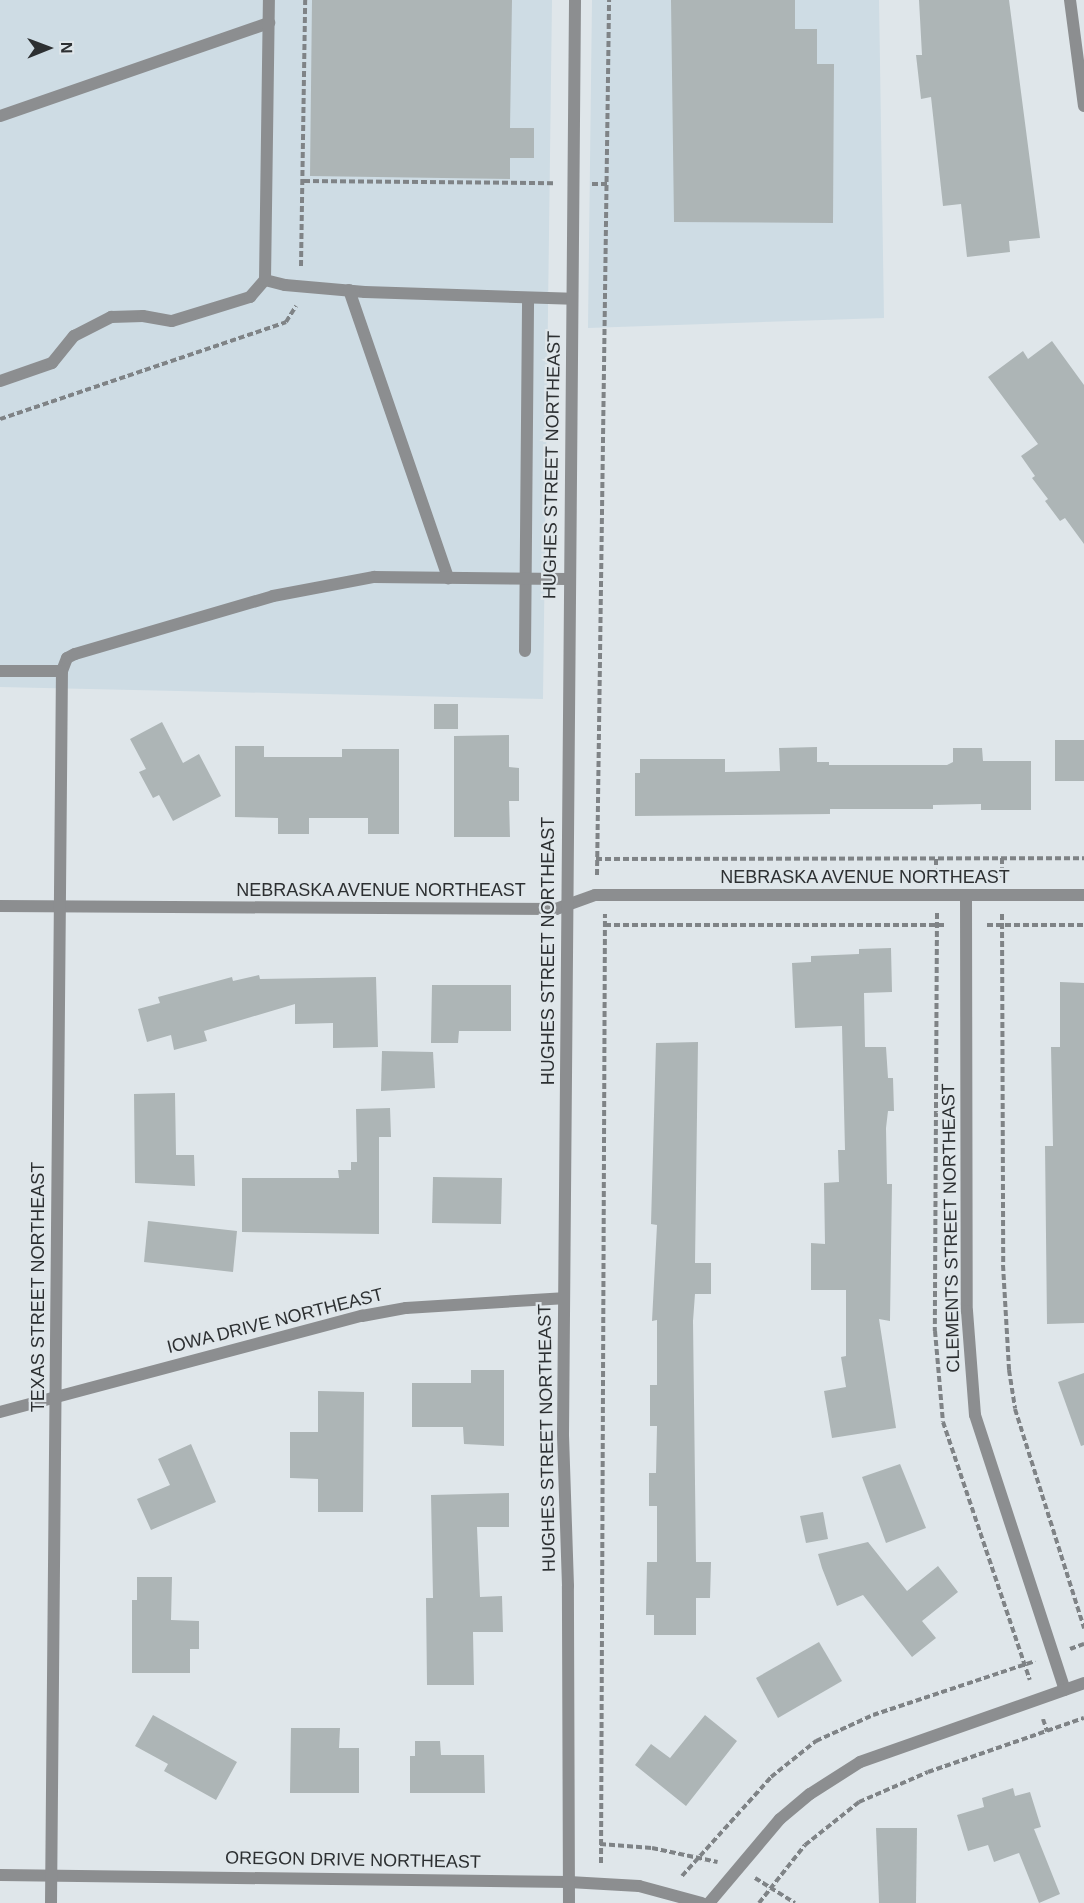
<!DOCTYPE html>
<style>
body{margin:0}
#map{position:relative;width:1084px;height:1903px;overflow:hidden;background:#dfe6ea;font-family:Helvetica,sans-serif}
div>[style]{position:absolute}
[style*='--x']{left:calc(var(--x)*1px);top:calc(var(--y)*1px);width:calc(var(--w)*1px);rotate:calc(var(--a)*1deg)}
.built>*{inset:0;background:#cedce4}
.building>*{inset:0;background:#adb5b6}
.path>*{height:4px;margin-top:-2px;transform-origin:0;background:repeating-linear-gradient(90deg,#7f8386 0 6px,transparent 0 9px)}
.service>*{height:12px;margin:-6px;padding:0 6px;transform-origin:6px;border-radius:6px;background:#8c8e90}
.minor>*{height:12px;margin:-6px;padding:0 6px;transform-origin:6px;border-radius:6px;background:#8c8e90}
span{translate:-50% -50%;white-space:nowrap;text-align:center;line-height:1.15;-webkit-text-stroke:4.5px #dfe6ea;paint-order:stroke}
.street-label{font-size:18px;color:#2d3032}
.north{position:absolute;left:18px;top:18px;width:60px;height:60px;-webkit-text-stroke:4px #dfe6ea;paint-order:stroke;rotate:89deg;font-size:16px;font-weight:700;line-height:24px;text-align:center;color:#2d3032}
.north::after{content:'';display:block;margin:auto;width:21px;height:27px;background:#2d3032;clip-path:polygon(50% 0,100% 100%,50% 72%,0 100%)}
</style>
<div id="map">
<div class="built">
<div style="clip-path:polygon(0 0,552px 0,543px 699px,0 687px)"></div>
<div style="clip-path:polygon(592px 0,879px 0,884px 318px,588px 328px)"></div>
</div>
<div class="building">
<div style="clip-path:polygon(312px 0,512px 0,510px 128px,534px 128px,534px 158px,510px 158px,510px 179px,310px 176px)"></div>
<div style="clip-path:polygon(671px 0,795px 0,795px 29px,817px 29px,817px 64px,834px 64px,833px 223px,674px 222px)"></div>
<div style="clip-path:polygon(919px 0,1009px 0,1040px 238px,1009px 241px,1010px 252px,967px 257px,961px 204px,943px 206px,931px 97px,921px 99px,916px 55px,922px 55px)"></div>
<div style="clip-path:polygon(1052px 341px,1084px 385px,1084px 544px,1065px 518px,1060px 521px,1045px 501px,1048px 499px,1032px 478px,1035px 476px,1021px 456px,1038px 444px,988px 377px,1023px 351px,1028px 359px)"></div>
<div style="clip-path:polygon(434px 704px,458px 704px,458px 729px,434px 729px)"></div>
<div style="clip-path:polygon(162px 722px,183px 763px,199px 754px,221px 796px,173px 821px,159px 795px,153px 798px,139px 772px,146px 769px,130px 739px)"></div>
<div style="clip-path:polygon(509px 735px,509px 767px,519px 768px,519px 801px,509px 801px,510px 837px,454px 837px,454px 736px)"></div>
<div style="clip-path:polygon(1055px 740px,1084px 740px,1084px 781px,1055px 781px)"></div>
<div style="clip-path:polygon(235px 746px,264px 746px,264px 757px,342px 757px,342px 749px,399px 749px,399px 834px,368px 834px,368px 818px,309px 818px,309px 834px,278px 834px,278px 818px,235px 817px)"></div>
<div style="clip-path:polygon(817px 747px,817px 762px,829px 762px,829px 765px,947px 765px,953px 762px,953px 748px,982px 748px,983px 761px,1031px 761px,1031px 810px,981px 810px,981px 804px,933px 805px,933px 809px,830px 809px,830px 814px,635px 816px,635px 773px,640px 773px,640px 759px,725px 759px,725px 772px,780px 771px,779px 748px)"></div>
<div style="clip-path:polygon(891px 948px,892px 992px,864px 993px,865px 1047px,886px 1047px,888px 1078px,893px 1078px,894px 1111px,888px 1111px,886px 1128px,887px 1184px,892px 1184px,890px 1321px,879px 1319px,896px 1428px,832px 1438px,824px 1391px,846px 1387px,841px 1357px,846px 1356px,846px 1290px,811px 1290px,811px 1243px,825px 1244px,824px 1183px,839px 1182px,838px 1150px,845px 1150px,842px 1026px,795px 1028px,792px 963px,811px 962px,811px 956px,859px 954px,859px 949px)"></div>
<div style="clip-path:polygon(259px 975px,260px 979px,376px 977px,378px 1047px,333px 1048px,333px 1023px,295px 1024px,295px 1004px,204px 1031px,207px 1041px,174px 1050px,171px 1035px,147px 1042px,138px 1009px,160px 1003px,158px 997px,232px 977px,233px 981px)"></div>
<div style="clip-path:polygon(1060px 982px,1084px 983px,1084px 1323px,1047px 1324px,1045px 1146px,1053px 1146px,1051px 1047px,1060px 1047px)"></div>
<div style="clip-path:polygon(432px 985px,511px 985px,511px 1031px,459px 1031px,458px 1043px,431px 1043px)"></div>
<div style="clip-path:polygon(698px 1042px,695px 1263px,711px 1263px,711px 1294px,695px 1294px,693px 1321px,696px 1562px,711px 1562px,710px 1598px,696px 1598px,696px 1635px,654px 1635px,654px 1615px,646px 1615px,647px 1562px,657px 1562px,657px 1506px,649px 1506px,649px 1473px,656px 1473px,657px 1426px,650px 1426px,650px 1385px,657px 1385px,657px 1320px,652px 1321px,657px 1225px,651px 1224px,656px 1043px)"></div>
<div style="clip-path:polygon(382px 1051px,433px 1052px,435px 1088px,381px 1091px)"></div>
<div style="clip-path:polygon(175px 1093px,176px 1155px,194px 1155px,195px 1186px,135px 1183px,134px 1094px)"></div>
<div style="clip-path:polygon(390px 1108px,391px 1137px,379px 1137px,379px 1234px,242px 1232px,242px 1178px,339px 1178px,338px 1170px,351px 1170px,351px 1162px,357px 1162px,356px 1109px)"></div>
<div style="clip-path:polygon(433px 1177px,502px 1178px,501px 1224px,432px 1223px)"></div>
<div style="clip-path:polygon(148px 1221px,237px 1231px,233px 1272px,144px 1262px)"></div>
<div style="clip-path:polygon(471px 1370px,504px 1370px,504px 1446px,464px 1444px,463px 1427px,412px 1427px,412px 1383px,471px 1383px)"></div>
<div style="clip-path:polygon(1084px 1373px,1084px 1445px,1081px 1446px,1058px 1382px)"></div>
<div style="clip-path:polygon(318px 1391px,364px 1392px,363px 1512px,318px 1512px,318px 1479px,290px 1478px,290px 1432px,318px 1432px)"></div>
<div style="clip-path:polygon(191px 1444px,216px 1502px,151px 1530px,137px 1499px,170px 1485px,158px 1459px)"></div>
<div style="clip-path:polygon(900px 1464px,926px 1528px,886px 1543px,862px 1477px)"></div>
<div style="clip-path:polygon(509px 1493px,509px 1527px,477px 1527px,480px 1597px,502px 1596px,503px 1632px,473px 1632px,474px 1685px,427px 1685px,426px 1598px,433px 1598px,431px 1495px)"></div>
<div style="clip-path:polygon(823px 1512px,828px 1539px,806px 1543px,800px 1516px)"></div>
<div style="clip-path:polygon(868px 1542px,907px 1591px,938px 1566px,958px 1592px,922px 1621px,936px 1638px,912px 1657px,863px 1595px,837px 1606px,822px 1568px,818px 1554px)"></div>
<div style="clip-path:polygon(137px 1577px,172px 1577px,171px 1620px,199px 1621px,199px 1649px,190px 1649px,190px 1673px,132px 1673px,132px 1600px,137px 1600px)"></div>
<div style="clip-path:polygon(819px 1642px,842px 1681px,778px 1718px,756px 1678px)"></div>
<div style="clip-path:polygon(153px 1715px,237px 1762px,216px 1800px,164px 1771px,168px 1764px,135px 1746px)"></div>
<div style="clip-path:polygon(705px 1715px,737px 1741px,686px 1806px,635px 1765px,651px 1744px,670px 1758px)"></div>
<div style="clip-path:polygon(291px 1728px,340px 1728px,339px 1748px,359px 1748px,359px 1793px,290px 1793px)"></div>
<div style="clip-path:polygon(415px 1741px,440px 1741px,441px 1755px,484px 1755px,485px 1793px,410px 1793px,410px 1756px,415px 1756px)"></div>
<div style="clip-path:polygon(1013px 1788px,1015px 1796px,1030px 1792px,1041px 1827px,1034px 1829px,1060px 1894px,1039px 1903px,1019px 1853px,994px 1862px,988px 1845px,968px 1851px,957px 1815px,984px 1807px,982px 1798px)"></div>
<div style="clip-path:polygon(876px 1828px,917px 1828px,916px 1903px,879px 1903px)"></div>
</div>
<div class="path">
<div style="--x:304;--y:181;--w:251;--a:0.5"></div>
<div style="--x:592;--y:184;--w:15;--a:0"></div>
<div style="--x:301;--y:266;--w:266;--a:-89.1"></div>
<div style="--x:0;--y:419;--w:302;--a:-18.7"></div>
<div style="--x:286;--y:322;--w:19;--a:-58"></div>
<div style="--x:1002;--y:858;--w:19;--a:90"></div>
<div style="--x:596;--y:859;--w:488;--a:-0.1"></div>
<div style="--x:936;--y:859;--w:17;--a:90"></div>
<div style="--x:597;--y:875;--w:875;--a:-89.21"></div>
<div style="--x:937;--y:913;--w:418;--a:90.3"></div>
<div style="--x:935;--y:1331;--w:91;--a:85"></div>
<div style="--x:943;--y:1422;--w:272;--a:71.4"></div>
<div style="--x:1002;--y:914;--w:351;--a:89.8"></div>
<div style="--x:1003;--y:1265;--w:105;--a:86.7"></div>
<div style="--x:1009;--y:1370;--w:39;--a:81"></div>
<div style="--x:1015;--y:1409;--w:230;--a:72.5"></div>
<div style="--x:605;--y:925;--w:341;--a:0"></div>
<div style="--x:987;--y:925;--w:97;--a:0"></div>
<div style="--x:1070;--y:1649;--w:15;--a:-20"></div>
<div style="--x:1043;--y:1719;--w:13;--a:72"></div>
<div style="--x:600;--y:1844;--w:52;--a:4.4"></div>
<div style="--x:652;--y:1848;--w:67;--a:12"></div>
<div style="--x:601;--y:1863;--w:949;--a:-89.76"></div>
<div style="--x:682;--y:1876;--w:133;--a:-48"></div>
<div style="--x:771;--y:1777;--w:58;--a:-38.7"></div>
<div style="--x:816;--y:1741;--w:63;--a:-24.5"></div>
<div style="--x:873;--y:1715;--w:171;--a:-18.4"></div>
<div style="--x:755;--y:1878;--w:47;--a:32"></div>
<div style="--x:759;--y:1903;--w:74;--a:-51.6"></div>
<div style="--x:805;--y:1845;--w:69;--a:-38.5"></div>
<div style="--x:859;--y:1802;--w:75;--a:-23.5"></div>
<div style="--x:928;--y:1772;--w:165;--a:-19.1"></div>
</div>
<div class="service">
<div style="--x:0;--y:116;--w:285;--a:-19.1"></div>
<div style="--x:265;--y:280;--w:21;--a:14"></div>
<div style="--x:285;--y:285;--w:80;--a:5"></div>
<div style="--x:365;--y:292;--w:207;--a:1.9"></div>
<div style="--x:349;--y:290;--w:305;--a:71"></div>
<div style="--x:0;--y:381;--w:55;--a:-19.1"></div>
<div style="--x:52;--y:363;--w:35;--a:-51"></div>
<div style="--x:74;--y:336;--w:42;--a:-27.2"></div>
<div style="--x:111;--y:317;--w:32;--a:-2"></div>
<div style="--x:143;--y:316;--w:29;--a:10"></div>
<div style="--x:172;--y:321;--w:82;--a:-17.1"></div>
<div style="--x:250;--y:297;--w:23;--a:-49"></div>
<div style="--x:265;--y:280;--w:280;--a:-89.2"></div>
<div style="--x:525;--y:651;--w:353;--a:-89.5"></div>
<div style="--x:0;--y:671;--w:62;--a:0"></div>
<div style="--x:62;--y:671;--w:14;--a:-69"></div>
<div style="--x:67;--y:658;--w:9;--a:-27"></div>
<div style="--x:75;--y:654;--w:206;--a:-16.3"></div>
<div style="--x:273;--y:596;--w:103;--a:-10.7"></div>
<div style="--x:374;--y:577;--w:195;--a:0.6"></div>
</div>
<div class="minor">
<div style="--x:1070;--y:0;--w:107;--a:82.5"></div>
<div style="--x:966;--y:895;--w:416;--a:89.9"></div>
<div style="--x:967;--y:1311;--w:104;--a:85.6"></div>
<div style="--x:975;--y:1415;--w:289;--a:71.9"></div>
<div style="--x:0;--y:906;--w:556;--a:0.31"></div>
<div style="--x:556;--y:909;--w:41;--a:-19.7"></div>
<div style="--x:595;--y:895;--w:489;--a:0"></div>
<div style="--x:0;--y:1412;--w:375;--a:-14.9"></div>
<div style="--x:362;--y:1316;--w:45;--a:-10.3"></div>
<div style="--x:406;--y:1308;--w:157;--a:-3.6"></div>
<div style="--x:0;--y:1875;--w:569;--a:0.7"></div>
<div style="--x:569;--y:1882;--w:70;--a:3.3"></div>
<div style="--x:639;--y:1886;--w:65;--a:15.1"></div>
<div style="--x:51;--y:1903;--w:1232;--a:-89.49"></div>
<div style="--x:569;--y:1903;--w:317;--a:-90.2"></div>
<div style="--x:568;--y:1586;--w:152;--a:-91.9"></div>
<div style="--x:563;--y:1434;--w:1434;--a:-89.52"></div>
<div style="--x:709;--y:1903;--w:110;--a:-49.8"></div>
<div style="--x:780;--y:1819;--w:39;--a:-40"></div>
<div style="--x:810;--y:1794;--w:59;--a:-32.6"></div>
<div style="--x:860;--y:1762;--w:238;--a:-19.4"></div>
</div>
<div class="street-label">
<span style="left:552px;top:465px;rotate:-89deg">HUGHES STREET NORTHEAST</span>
<span style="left:865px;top:877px">NEBRASKA AVENUE NORTHEAST</span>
<span style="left:381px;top:890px">NEBRASKA AVENUE NORTHEAST</span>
<span style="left:548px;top:951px;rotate:-90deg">HUGHES STREET NORTHEAST</span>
<span style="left:951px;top:1228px;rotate:-91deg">CLEMENTS STREET NORTHEAST</span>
<span style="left:38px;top:1287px;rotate:-90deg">TEXAS STREET NORTHEAST</span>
<span style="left:275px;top:1321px;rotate:-14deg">IOWA DRIVE NORTHEAST</span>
<span style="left:547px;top:1438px;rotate:-91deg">HUGHES STREET NORTHEAST</span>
<span style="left:353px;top:1860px;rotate:1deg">OREGON DRIVE NORTHEAST</span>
</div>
<div class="north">N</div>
</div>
